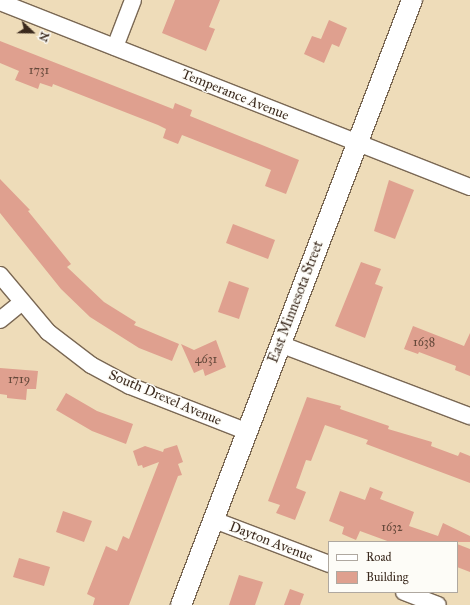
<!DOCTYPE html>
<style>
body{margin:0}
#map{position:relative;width:470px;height:605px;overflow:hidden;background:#eedcb9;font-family:"IM FELL Great Primer",serif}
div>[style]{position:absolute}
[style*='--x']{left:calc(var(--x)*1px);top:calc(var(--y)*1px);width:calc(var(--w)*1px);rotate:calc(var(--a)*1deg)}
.building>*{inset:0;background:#dfa08f}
.roads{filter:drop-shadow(1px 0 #7a6854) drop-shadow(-1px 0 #7a6854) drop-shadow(0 1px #7a6854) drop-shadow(0 -1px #7a6854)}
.minor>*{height:16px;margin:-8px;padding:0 8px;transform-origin:8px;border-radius:8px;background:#fff}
.tertiary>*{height:20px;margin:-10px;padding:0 10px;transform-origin:10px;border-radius:10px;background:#fff}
span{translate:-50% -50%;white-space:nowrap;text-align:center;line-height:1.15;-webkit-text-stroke:3px #fdfcf7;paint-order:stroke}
.number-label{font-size:12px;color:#64483a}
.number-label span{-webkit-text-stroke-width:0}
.street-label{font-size:14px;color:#3b2a1e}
.legend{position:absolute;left:328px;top:541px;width:130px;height:52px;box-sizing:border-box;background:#fdfcf7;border:1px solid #afa8a0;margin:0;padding:5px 7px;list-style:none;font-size:12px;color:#3b2a1e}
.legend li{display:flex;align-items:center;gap:8px;height:20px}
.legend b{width:20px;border:1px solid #afa8a0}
.north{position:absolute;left:12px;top:12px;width:40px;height:40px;-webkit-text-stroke:3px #fdfcf7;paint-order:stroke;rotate:112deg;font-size:11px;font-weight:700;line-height:16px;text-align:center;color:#3b2a1e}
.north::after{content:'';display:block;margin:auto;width:14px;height:18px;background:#3b2a1e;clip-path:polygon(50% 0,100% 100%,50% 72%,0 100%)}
</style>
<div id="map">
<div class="building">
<div style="clip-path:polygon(175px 0,220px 0,209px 27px,215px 29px,206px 51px,162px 33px)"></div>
<div style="clip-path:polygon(329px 20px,347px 28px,339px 47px,332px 44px,324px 63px,304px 54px,312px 36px,321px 39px)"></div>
<div style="clip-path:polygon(0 41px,173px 109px,175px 103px,192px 110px,190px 116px,299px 160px,286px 194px,265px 186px,271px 170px,182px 135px,178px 144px,163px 138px,166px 129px,158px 125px,53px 84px,52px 87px,40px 83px,38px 89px,15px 80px,19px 71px,0 63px)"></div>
<div style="clip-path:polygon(0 179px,30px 210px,28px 211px,71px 264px,67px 267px,104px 302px,136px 322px,134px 325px,179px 344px,172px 361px,139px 348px,90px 317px,61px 289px,0 213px)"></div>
<div style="clip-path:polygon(389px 180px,414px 190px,395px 239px,374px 231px)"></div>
<div style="clip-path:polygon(233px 224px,275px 240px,268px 259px,226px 243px)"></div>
<div style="clip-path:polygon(361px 262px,381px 269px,375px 284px,383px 287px,365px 338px,335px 326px)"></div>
<div style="clip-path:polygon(229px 281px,249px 288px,239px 319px,218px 312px)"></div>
<div style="clip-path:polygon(413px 326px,464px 346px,470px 333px,470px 376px,455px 370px,456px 366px,419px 352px,418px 354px,404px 349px)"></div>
<div style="clip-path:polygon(216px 340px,226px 367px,205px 376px,203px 369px,194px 373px,181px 344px,194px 350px)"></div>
<div style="clip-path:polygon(0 368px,38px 371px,36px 389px,27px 389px,26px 400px,7px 398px,7px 395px,0 394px)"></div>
<div style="clip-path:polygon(66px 393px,97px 411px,133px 424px,126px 444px,92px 431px,56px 410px)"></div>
<div style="clip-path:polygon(307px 397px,341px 406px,340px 409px,389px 426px,388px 429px,432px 442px,431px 446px,458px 456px,460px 452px,470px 456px,470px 483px,366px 444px,368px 440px,325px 425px,311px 461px,306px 460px,296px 488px,306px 492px,295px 520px,276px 513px,280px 505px,268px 501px)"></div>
<div style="clip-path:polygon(177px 445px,183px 462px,178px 464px,182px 475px,178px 476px,129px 605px,93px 605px,95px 598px,87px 594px,106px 546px,117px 551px,123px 536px,129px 539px,159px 462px,143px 468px,142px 465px,138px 466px,133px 451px,145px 446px,163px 452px,164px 449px)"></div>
<div style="clip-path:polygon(370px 487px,383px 492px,380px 499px,414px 512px,409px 526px,438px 536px,443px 523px,470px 536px,470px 542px,390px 542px,360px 531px,356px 540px,342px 534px,344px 527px,329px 521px,340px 491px,365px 500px)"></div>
<div style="clip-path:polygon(63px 511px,92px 521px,84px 542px,56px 532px)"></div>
<div style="clip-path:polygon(457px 544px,470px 549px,470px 572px,457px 567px)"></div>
<div style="clip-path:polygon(19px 558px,50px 567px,44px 586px,13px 577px)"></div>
<div style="clip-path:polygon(239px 575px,263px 582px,255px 605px,229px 605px)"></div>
<div style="clip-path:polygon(290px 589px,304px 594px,300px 605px,284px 605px)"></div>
</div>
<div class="roads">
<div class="minor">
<div style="--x:0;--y:2;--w:505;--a:21.49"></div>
<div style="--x:115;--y:47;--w:50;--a:-69"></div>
<div style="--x:0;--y:275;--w:75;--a:49.9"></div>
<div style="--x:48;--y:332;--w:54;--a:37.5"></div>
<div style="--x:91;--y:365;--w:44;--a:28.3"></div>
<div style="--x:130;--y:386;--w:127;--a:21.3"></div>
<div style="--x:0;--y:320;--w:28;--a:-39"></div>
<div style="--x:280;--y:344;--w:203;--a:20.8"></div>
<div style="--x:214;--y:520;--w:123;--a:20.9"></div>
<div style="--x:404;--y:592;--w:36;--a:21"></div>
</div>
<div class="tertiary">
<div style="--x:181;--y:605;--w:648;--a:-69.1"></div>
</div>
</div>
<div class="number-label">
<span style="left:39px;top:71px">1731</span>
<span style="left:424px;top:343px">1638</span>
<span style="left:206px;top:360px">4631</span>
<span style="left:19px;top:380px">1719</span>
<span style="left:392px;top:528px">1632</span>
</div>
<div class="street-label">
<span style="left:235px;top:95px;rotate:22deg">Temperance Avenue</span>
<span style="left:296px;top:302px;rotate:-69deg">East Minnesota Street</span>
<span style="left:165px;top:398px;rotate:23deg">South Drexel Avenue</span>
<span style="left:271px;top:542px;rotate:21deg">Dayton Avenue</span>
</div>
<ul class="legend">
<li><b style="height:5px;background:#fff"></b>Road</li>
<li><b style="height:11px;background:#dfa08f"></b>Building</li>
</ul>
<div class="north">N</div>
</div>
